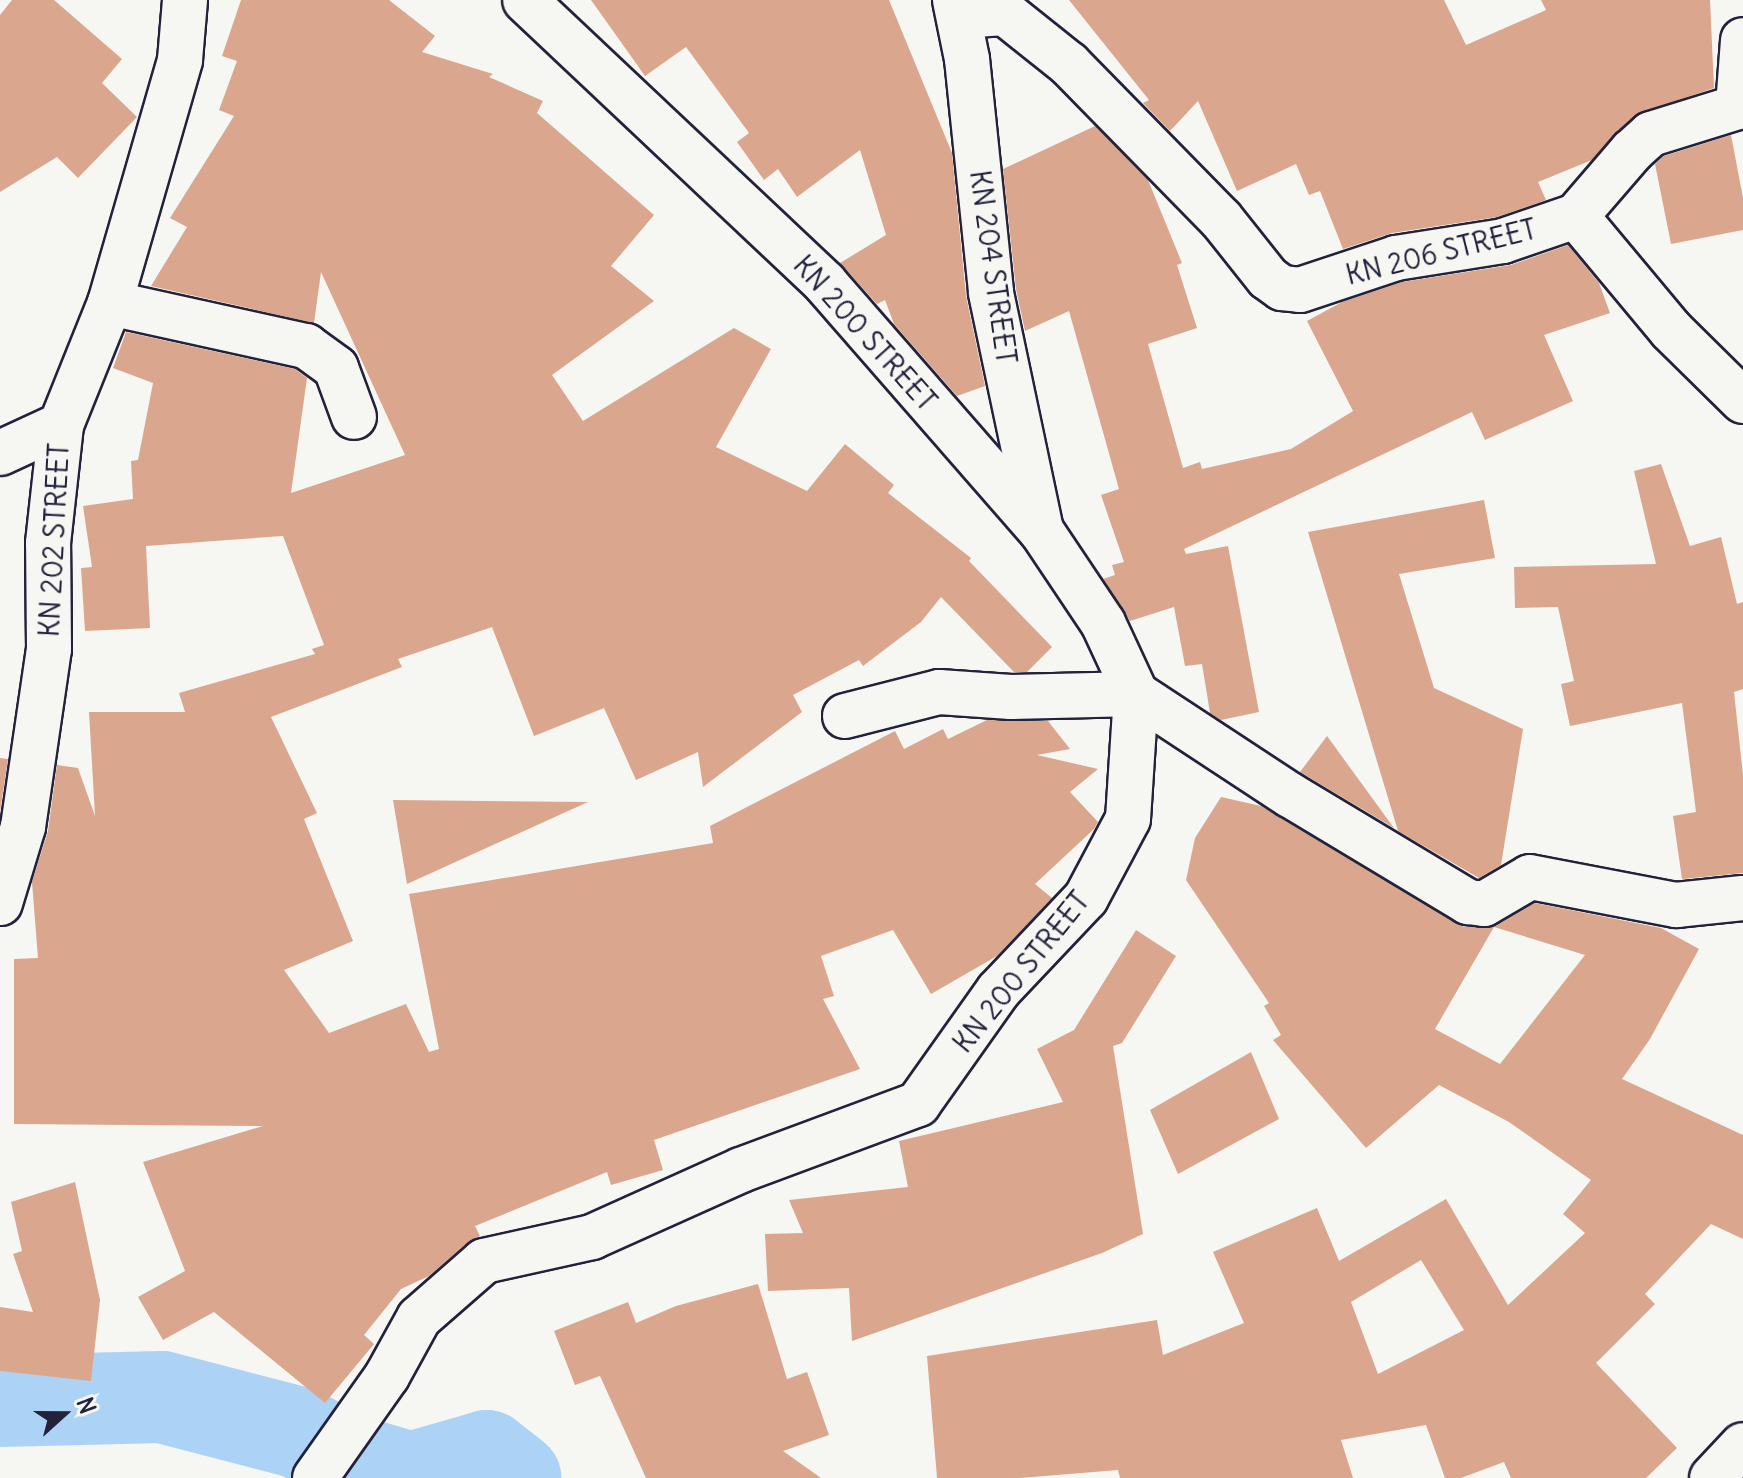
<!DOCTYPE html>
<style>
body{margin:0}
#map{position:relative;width:1743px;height:1478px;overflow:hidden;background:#f6f6f2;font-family:Delius,sans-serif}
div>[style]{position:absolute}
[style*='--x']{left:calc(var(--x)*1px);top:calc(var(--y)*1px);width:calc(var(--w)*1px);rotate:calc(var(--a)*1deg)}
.river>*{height:92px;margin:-46px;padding:0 46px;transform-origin:46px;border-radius:46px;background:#acd3f6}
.building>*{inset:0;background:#daa78e}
.roads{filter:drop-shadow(2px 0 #22223b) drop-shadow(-2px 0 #22223b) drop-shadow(0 2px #22223b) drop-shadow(0 -2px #22223b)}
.minor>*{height:44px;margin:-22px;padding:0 22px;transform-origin:22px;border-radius:22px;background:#f6f6f2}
span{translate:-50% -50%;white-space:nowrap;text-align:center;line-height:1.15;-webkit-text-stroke:6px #f6f6f2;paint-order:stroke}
.street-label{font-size:28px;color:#22223b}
.north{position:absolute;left:24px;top:1374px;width:80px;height:80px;-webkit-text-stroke:6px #f6f6f2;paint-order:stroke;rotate:69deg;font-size:22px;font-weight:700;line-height:32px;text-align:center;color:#22223b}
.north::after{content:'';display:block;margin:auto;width:28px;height:36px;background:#22223b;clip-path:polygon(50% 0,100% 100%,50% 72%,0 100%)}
</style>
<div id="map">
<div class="river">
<div style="--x:0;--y:1401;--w:162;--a:-1.4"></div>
<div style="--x:162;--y:1397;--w:143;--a:14.6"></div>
<div style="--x:300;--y:1433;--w:54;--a:29"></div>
<div style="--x:347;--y:1459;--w:67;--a:16.5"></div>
<div style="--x:411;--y:1478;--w:79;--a:-16.1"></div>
<div style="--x:487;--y:1456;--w:36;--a:38"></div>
</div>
<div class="building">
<div style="clip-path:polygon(12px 0,54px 0,122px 59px,102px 83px,137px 117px,78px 178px,57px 157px,0 192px,0 15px)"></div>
<div style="clip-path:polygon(241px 0,389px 0,435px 36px,422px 52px,493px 74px,489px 77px,543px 101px,537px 113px,654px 215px,611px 266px,654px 301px,552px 375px,583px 421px,734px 328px,771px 349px,716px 447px,807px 491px,845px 444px,894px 485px,888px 493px,971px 558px,969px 561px,1052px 647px,1027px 672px,1014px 672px,941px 597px,921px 622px,863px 666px,859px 660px,793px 695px,802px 712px,703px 787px,698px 752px,636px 780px,604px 708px,534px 736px,492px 627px,398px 659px,402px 667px,271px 717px,317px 813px,304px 819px,353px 941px,284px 970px,329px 1033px,406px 1004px,429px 1052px,439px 1049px,409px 894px,713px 843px,710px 826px,895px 731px,904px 749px,943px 729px,948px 739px,987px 720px,1048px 721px,1070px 749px,1037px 755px,1098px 769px,1070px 792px,1098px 822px,1094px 829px,1035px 884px,1052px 898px,997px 956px,931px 994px,893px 930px,821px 956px,834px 996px,823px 999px,860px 1069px,654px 1140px,663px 1170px,611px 1185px,607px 1172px,475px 1226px,480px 1236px,468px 1242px,429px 1276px,401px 1289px,364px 1335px,374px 1344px,325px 1403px,214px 1312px,163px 1340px,138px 1297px,185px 1271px,143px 1162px,263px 1126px,14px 1124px,14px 959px,38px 958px,32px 882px,48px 831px,57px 765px,78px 768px,95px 816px,89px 712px,185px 712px,179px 693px,315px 654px,312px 649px,324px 645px,283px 536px,146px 546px,150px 628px,85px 631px,81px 568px,92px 567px,83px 506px,133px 499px,131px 461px,138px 460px,153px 383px,113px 368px,126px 332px,295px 369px,307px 378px,291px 493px,405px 455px,321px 272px,314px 323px,151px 286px,187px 227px,170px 218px,234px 116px,219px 110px,237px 61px,222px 56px)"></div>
<div style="clip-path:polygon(591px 0,889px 0,952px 153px,966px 296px,985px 386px,957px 396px,894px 324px,885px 300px,877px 304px,840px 263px,886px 235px,860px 150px,797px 197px,778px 169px,764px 180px,737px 142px,749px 133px,686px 47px,645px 76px)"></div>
<div style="clip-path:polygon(1069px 0,1444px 0,1466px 45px,1546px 10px,1541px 0,1710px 0,1714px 88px,1635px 115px,1592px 160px,1538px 182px,1546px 200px,1497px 217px,1392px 233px,1343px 249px,1320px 191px,1309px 195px,1296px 164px,1237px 191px,1198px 101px,1170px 131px,1143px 103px,1149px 100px)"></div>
<div style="clip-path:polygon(1095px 126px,1148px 180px,1182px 263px,1177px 265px,1197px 328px,1148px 344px,1183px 468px,1200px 462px,1202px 469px,1291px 449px,1353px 411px,1307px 321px,1342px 302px,1402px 282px,1511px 265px,1568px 245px,1599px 283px,1610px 313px,1544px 335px,1573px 401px,1485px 440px,1472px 412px,1184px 549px,1186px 554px,1228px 546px,1259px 712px,1221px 720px,1210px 713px,1202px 664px,1185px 666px,1174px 607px,1130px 621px,1103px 579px,1115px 575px,1112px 565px,1124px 562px,1101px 495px,1119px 489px,1069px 311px,1025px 331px,1016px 289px,1003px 169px)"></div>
<div style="clip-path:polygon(1731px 135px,1743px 198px,1743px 230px,1671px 244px,1655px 164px,1664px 156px)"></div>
<div style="clip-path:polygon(1661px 464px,1690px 546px,1721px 537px,1737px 604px,1743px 602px,1743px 689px,1734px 692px,1743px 775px,1743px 873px,1682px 879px,1673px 816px,1696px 812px,1682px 703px,1570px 726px,1561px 684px,1574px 681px,1558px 607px,1515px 608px,1514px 567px,1656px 564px,1634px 471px)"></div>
<div style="clip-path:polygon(1484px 500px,1495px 558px,1399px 574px,1434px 688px,1523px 729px,1501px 865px,1479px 878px,1398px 831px,1308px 532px)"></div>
<div style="clip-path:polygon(1327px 736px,1394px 828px,1300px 772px)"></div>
<div style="clip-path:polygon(0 758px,8px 759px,0 812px)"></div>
<div style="clip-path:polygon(evenodd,1221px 797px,1261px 806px,1464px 927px,1496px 926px,1535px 903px,1661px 928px,1699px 949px,1650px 1039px,1622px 1079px,1743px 1135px,1743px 1239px,1711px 1224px,1645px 1294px,1655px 1304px,1596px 1363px,1677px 1448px,1646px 1478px,1511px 1478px,1504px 1462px,1461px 1478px,1445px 1478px,1426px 1425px,1341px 1440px,1353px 1478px,1120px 1478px,1118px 1470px,1020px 1478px,937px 1478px,927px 1356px,1157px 1320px,1163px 1355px,1244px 1323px,1213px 1252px,1317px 1208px,1339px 1261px,1446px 1199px,1508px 1305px,1585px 1233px,1563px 1214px,1591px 1180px,1509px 1122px,1439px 1085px,1366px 1148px,1273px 1040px,1281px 1035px,1264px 1006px,1269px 1003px,1186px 880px,1195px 838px,1221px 797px,1494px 927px,1585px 955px,1500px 1064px,1435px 1029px,1494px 927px,1221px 797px,1421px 1260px,1464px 1330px,1378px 1374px,1351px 1302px,1421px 1260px)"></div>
<div style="clip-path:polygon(393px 800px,588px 802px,407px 884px)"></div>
<div style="clip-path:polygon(1136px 930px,1176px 956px,1122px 1043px,1113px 1046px,1143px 1234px,1102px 1253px,852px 1341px,849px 1288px,768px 1291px,765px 1234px,803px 1233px,789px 1200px,908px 1187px,899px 1141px,1063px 1102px,1037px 1049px,1074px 1030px)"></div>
<div style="clip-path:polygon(1251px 1052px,1279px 1119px,1178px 1174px,1150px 1110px)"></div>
<div style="clip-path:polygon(75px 1182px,100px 1300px,91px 1381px,0 1371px,0 1307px,33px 1312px,13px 1254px,22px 1251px,11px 1202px)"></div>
<div style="clip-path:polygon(758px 1284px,787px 1379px,807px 1372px,829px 1435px,783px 1451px,821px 1478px,646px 1478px,600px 1376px,575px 1385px,554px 1331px,628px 1302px,636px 1323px,676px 1306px)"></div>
</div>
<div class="roads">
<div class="minor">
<div style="--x:955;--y:0;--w:60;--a:78.5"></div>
<div style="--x:967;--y:59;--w:235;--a:84.1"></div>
<div style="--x:991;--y:293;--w:242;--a:78.1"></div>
<div style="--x:959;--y:16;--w:46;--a:-3.7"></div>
<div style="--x:1005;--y:13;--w:82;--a:38.6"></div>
<div style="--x:1069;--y:64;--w:217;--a:45.6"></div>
<div style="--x:1221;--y:219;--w:75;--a:51.5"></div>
<div style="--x:1268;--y:278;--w:17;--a:36"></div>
<div style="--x:1282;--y:288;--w:18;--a:6"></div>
<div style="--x:1300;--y:290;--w:101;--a:-18.4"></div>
<div style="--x:1396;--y:258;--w:108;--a:-9"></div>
<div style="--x:1503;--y:241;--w:77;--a:-18.9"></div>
<div style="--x:1576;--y:216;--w:86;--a:-49.3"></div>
<div style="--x:1632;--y:151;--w:25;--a:-42"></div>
<div style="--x:1651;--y:134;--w:91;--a:-17.2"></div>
<div style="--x:1738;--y:107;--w:67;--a:-85.7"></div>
<div style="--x:1576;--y:216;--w:148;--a:50.2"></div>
<div style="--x:1671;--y:330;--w:101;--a:44.6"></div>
<div style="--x:110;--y:303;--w:201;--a:12.4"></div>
<div style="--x:306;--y:346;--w:37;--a:36"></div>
<div style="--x:336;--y:368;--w:52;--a:69.8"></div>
<div style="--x:0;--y:453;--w:67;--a:-24.7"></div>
<div style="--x:845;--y:716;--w:97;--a:-14.3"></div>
<div style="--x:939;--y:692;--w:72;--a:4"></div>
<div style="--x:1011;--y:697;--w:125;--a:-1.4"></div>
<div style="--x:1136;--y:694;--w:184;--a:33.3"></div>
<div style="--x:1290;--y:795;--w:208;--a:31"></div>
<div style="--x:1468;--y:902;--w:16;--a:7"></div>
<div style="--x:1484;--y:904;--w:53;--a:-30.4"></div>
<div style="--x:1530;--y:877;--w:149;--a:10.9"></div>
<div style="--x:1676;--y:905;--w:67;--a:-6"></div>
<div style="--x:0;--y:903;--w:79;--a:-73.2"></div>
<div style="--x:23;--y:827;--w:180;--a:-81.7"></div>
<div style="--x:49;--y:649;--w:106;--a:-90.5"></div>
<div style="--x:48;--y:543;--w:119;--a:-83.7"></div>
<div style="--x:61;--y:425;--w:131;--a:-68.1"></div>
<div style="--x:110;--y:303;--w:253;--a:-73.9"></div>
<div style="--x:180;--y:60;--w:60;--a:-85.2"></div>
<div style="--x:315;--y:1478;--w:125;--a:-54.8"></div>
<div style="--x:387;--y:1376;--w:66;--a:-61.1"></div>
<div style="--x:419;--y:1318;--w:86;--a:-41.2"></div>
<div style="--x:484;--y:1261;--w:111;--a:-12.5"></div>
<div style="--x:592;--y:1237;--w:163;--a:-24.2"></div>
<div style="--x:741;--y:1170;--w:189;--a:-20.4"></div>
<div style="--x:918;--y:1104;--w:138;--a:-54.7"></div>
<div style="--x:998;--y:991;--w:128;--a:-46.6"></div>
<div style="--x:1086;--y:898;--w:89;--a:-62"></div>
<div style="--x:1128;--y:819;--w:125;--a:-86.3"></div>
<div style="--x:1136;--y:694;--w:78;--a:-114.9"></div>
<div style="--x:1103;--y:623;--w:110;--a:-123.8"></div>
<div style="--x:1042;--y:532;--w:330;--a:-131.1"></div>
<div style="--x:825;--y:283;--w:412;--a:-136.7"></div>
<div style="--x:1712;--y:1478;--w:45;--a:-46.8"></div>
</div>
</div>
<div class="street-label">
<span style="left:1441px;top:252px;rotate:-14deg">KN 206 STREET</span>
<span style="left:993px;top:267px;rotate:82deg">KN 204 STREET</span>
<span style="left:865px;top:333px;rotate:48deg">KN 200 STREET</span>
<span style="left:54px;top:540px;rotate:-87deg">KN 202 STREET</span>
<span style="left:1021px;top:972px;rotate:-51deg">KN 200 STREET</span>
</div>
<div class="north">N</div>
</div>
